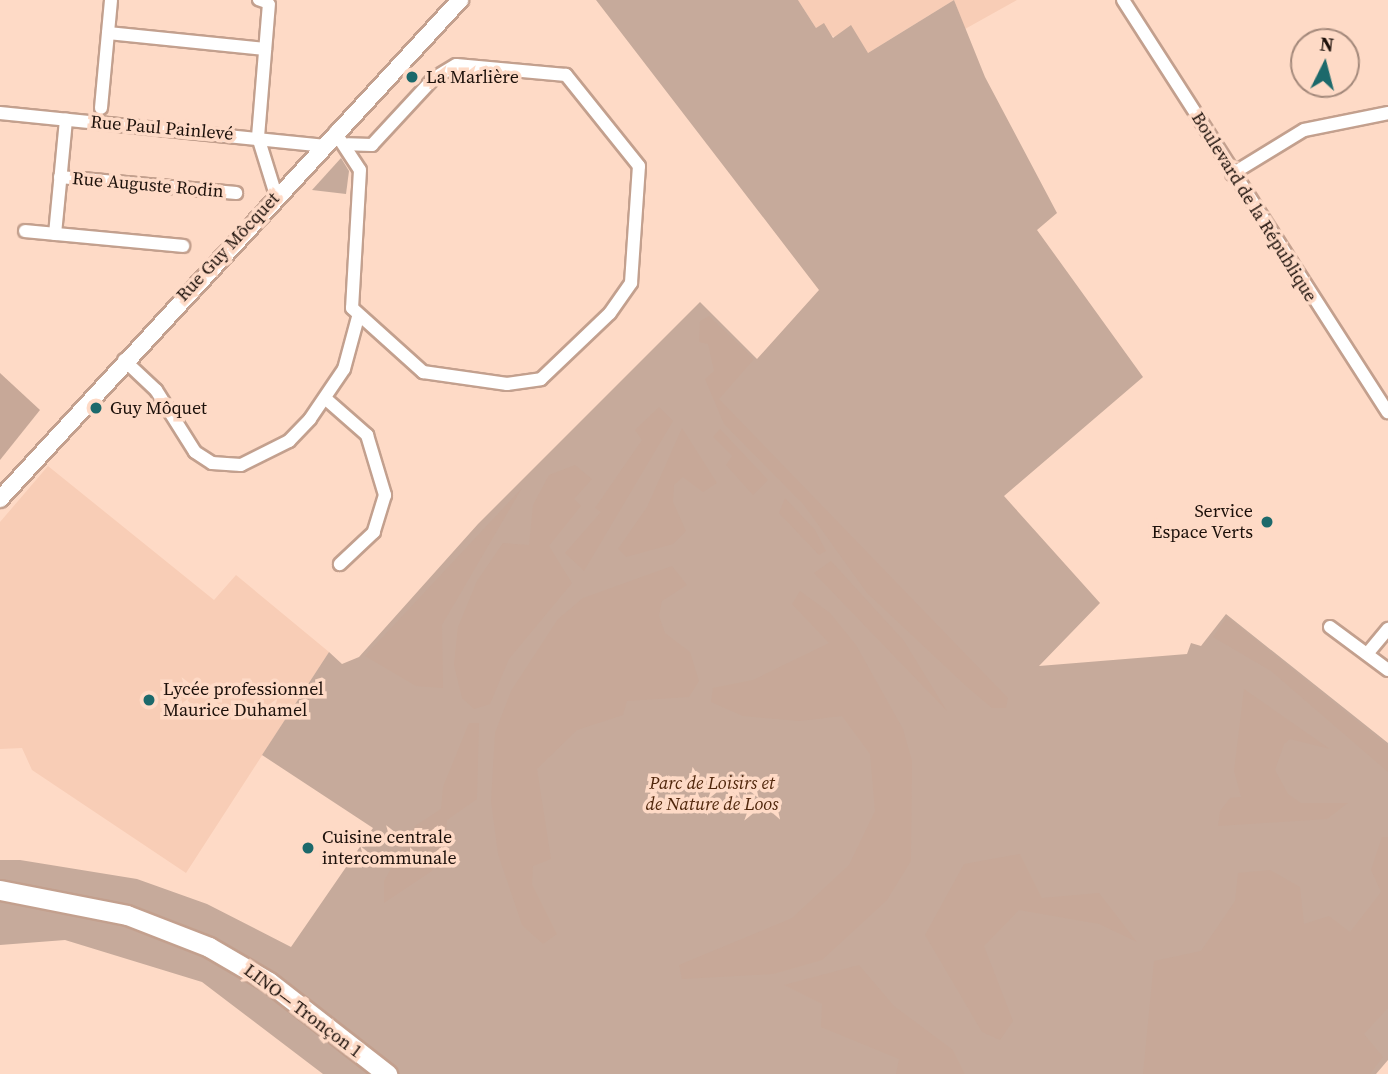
<!DOCTYPE html>
<meta charset="utf-8">
<style>
body{margin:0}
#map{position:relative;width:1388px;height:1074px;overflow:hidden;background:#fedac6;font-family:"Source Serif 4",serif}
div>[style]{position:absolute}
[style*='--x']{left:calc(var(--x)*1px);top:calc(var(--y)*1px);width:calc(var(--w)*1px);rotate:calc(var(--a)*1deg)}
.built>*{inset:0;background:#f8cdb6}
.green>*{inset:0;background:#c6aa9b}
.forest>*{inset:0;background:#c7a898}
.roads{filter:drop-shadow(2px 0 #c3a08e) drop-shadow(-2px 0 #c3a08e) drop-shadow(0 2px #c3a08e) drop-shadow(0 -2px #c3a08e)}
.pedestrian>*{height:10px;margin:-5px;padding:0 5px;transform-origin:5px;border-radius:5px;background:#fff}
.minor>*{height:12px;margin:-6px;padding:0 6px;transform-origin:6px;border-radius:6px;background:#fff}
.tertiary>*{height:16px;margin:-8px;padding:0 8px;transform-origin:8px;border-radius:8px;background:#fff}
.secondary>*{height:19px;margin:-9.5px;padding:0 9.5px;transform-origin:9.5px;border-radius:9.5px;background:#fff}
.dots>*{width:19px;height:19px;translate:-50% -50%;box-sizing:border-box;border:4px solid #fedac6;border-radius:50%}
span{translate:-50% -50%;white-space:nowrap;text-align:center;line-height:1.15;-webkit-text-stroke:7px #fedac6;paint-order:stroke}
.poi-label{font-size:18px;color:#1c100a}
.left{translate:0 -50%;text-align:left}
.right{translate:-100% -50%;text-align:right}
.street-label{font-size:18px;color:#1c100a}
.park-label{font-size:18px;color:#50260b;font-style:italic}
.north{position:absolute;left:1290px;top:28px;width:70px;height:70px;box-sizing:border-box;background:#fedac6;border:2px solid #a4897b;border-radius:50%;rotate:6deg;font-size:19px;font-weight:700;line-height:28px;text-align:center;color:#1c100a}
.north::after{content:'';display:block;margin:auto;width:24px;height:32px;background:#1c696b;clip-path:polygon(50% 0,100% 100%,50% 72%,0 100%)}
</style>
<div id="map">
<div class="built">
<div style="clip-path:polygon(798px 0,1017px 0,965px 29px,954px 0,868px 53px,816px 28px)"></div>
<div style="clip-path:polygon(48px 466px,214px 600px,236px 575px,329px 652px,186px 873px,32px 770px,22px 748px,0 749px,0 522px)"></div>
</div>
<div class="green">
<div style="clip-path:polygon(596px 0,798px 0,816px 28px,824px 23px,833px 38px,851px 25px,868px 53px,954px 0,985px 77px,1057px 213px,1037px 230px,1143px 377px,1004px 496px,1100px 603px,1039px 666px,1187px 654px,1191px 643px,1201px 646px,1226px 614px,1388px 743px,1388px 1060px,1376px 1074px,323px 1074px,202px 982px,65px 940px,0 945px,0 860px,20px 860px,137px 879px,207px 904px,291px 947px,373px 828px,262px 755px,329px 652px,342px 664px,359px 657px,478px 524px,700px 302px,757px 359px,819px 290px)"></div>
<div style="clip-path:polygon(341px 158px,349px 171px,346px 194px,312px 190px)"></div>
</div>
<div class="forest">
<div style="clip-path:polygon(709px 316px,754px 359px,719px 399px,1008px 698px,1006px 708px,992px 708px,966px 686px,867px 593px,804px 505px,724px 424px,705px 379px,714px 371px,708px 344px,699px 342px,700px 321px)"></div>
<div style="clip-path:polygon(0 373px,40px 410px,0 460px)"></div>
<div style="clip-path:polygon(659px 407px,673px 421px,584px 571px,565px 553px,601px 512px,595px 508px,642px 440px,635px 430px)"></div>
<div style="clip-path:polygon(682px 428px,717px 483px,703px 492px,683px 477px,674px 485px,673px 502px,686px 531px,673px 544px,626px 557px,618px 549px,647px 507px)"></div>
<div style="clip-path:polygon(720px 429px,768px 480px,753px 495px,726px 465px,732px 456px,713px 437px)"></div>
<div style="clip-path:polygon(575px 465px,592px 479px,574px 499px,581px 506px,549px 546px,572px 583px,509px 659px,490px 704px,474px 709px,462px 698px,454px 665px,458px 627px,477px 581px,503px 543px,529px 545px,533px 505px,549px 475px)"></div>
<div style="clip-path:polygon(522px 488px,442px 625px,443px 688px,416px 686px,365px 656px)"></div>
<div style="clip-path:polygon(785px 498px,815px 530px,826px 551px,819px 555px,779px 513px)"></div>
<div style="clip-path:polygon(831px 561px,904px 641px,947px 711px,814px 573px)"></div>
<div style="clip-path:polygon(672px 566px,687px 585px,662px 601px,659px 616px,665px 633px,690px 652px,699px 681px,689px 697px,627px 701px,623px 715px,577px 730px,537px 769px,551px 859px,533px 866px,532px 884px,557px 934px,543px 944px,522px 925px,498px 854px,491px 802px,495px 733px,511px 691px,558px 619px,583px 598px)"></div>
<div style="clip-path:polygon(800px 591px,830px 613px,856px 645px,903px 729px,912px 761px,911px 861px,887px 900px,822px 960px,773px 974px,682px 979px,679px 965px,792px 918px,849px 865px,875px 811px,870px 754px,842px 716px,799px 721px,743px 716px,711px 702px,713px 688px,753px 680px,829px 643px,792px 604px)"></div>
<div style="clip-path:polygon(1227px 617px,1388px 746px,1388px 772px,1271px 671px,1213px 637px)"></div>
<div style="clip-path:polygon(1244px 689px,1330px 749px,1290px 739px,1284px 744px,1275px 770px,1288px 794px,1301px 803px,1348px 803px,1327px 819px,1218px 826px,1220px 811px,1230px 798px,1241px 797px,1234px 771px)"></div>
<div style="clip-path:polygon(469px 723px,479px 723px,477px 799px,447px 820px,445px 844px,432px 871px,384px 903px,384px 881px,415px 826px,441px 809px,443px 787px)"></div>
<div style="clip-path:polygon(1382px 837px,1388px 837px,1388px 1008px,1364px 1034px,1383px 1057px,1370px 1074px,1143px 1074px,1154px 961px,1201px 951px,1235px 901px,1238px 873px,1270px 870px,1300px 887px,1304px 924px,1329px 916px,1350px 932px,1381px 892px,1371px 870px)"></div>
<div style="clip-path:polygon(1020px 854px,1042px 898px,1099px 893px,1137px 942px,1099px 924px,1019px 910px,984px 946px,1013px 1021px,1000px 1040px,982px 1032px,925px 935px,964px 864px)"></div>
<div style="clip-path:polygon(859px 965px,894px 1006px,953px 1050px,965px 1074px,896px 1074px,899px 1059px,821px 1027px,822px 1004px,784px 985px)"></div>
</div>
<div class="roads">
<div class="pedestrian">
<div style="--x:258;--y:0;--w:12;--a:20"></div>
</div>
<div class="minor">
<div style="--x:1123;--y:0;--w:490;--a:57.3"></div>
<div style="--x:108;--y:33;--w:158;--a:5.8"></div>
<div style="--x:101;--y:108;--w:108;--a:-84.7"></div>
<div style="--x:0;--y:113;--w:325;--a:5.8"></div>
<div style="--x:335;--y:132;--w:45;--a:56.7"></div>
<div style="--x:360;--y:170;--w:138;--a:93.3"></div>
<div style="--x:352;--y:308;--w:96;--a:42"></div>
<div style="--x:423;--y:372;--w:85;--a:8.1"></div>
<div style="--x:507;--y:384;--w:34;--a:-8"></div>
<div style="--x:541;--y:379;--w:95;--a:-43.7"></div>
<div style="--x:610;--y:313;--w:37;--a:-55"></div>
<div style="--x:631;--y:283;--w:117;--a:-86.1"></div>
<div style="--x:639;--y:166;--w:117;--a:-128.7"></div>
<div style="--x:566;--y:75;--w:110;--a:-174.8"></div>
<div style="--x:456;--y:65;--w:26;--a:149"></div>
<div style="--x:434;--y:78;--w:91;--a:132.8"></div>
<div style="--x:372;--y:145;--w:24;--a:-178"></div>
<div style="--x:258;--y:137;--w:133;--a:-85.3"></div>
<div style="--x:258;--y:137;--w:61;--a:72.8"></div>
<div style="--x:1232;--y:174;--w:84;--a:-31.4"></div>
<div style="--x:1304;--y:130;--w:86;--a:-11.4"></div>
<div style="--x:60;--y:177;--w:177;--a:5.2"></div>
<div style="--x:25;--y:231;--w:159;--a:5.4"></div>
<div style="--x:55;--y:234;--w:115;--a:-84.5"></div>
<div style="--x:124;--y:360;--w:44;--a:43.2"></div>
<div style="--x:156;--y:390;--w:73;--a:57.8"></div>
<div style="--x:195;--y:452;--w:20;--a:33"></div>
<div style="--x:212;--y:463;--w:29;--a:4"></div>
<div style="--x:241;--y:465;--w:54;--a:-26.6"></div>
<div style="--x:289;--y:441;--w:30;--a:-46"></div>
<div style="--x:310;--y:419;--w:60;--a:-55.8"></div>
<div style="--x:344;--y:369;--w:54;--a:-74.9"></div>
<div style="--x:326;--y:399;--w:55;--a:41.3"></div>
<div style="--x:367;--y:435;--w:63;--a:73.3"></div>
<div style="--x:385;--y:495;--w:39;--a:107"></div>
<div style="--x:374;--y:532;--w:47;--a:136.7"></div>
<div style="--x:1330;--y:627;--w:72;--a:36.6"></div>
<div style="--x:1367;--y:654;--w:33;--a:-50"></div>
</div>
<div class="tertiary">
<div style="--x:0;--y:499;--w:679;--a:-47.33"></div>
</div>
<div class="secondary">
<div style="--x:0;--y:890;--w:129;--a:11.1"></div>
<div style="--x:127;--y:915;--w:88;--a:21.3"></div>
<div style="--x:209;--y:947;--w:69;--a:30.3"></div>
<div style="--x:269;--y:982;--w:150;--a:37.9"></div>
</div>
</div>
<div class="dots">
<div style="left:412px;top:77px;background:#1c696b"></div>
<div style="left:96px;top:408px;background:#1c696b"></div>
<div style="left:1267px;top:522px;background:#1c696b"></div>
<div style="left:149px;top:700px;background:#1c696b"></div>
<div style="left:308px;top:848px;background:#1c696b"></div>
</div>
<div class="poi-label">
<span class="left" style="left:426px;top:77px">La Marlière</span>
<span class="left" style="left:110px;top:408px">Guy Môquet</span>
<span class="right" style="left:1253px;top:522px">Service<br>Espace Verts</span>
<span class="left" style="left:163px;top:700px">Lycée professionnel<br>Maurice Duhamel</span>
<span class="left" style="left:322px;top:848px">Cuisine centrale<br>intercommunale</span>
</div>
<div class="street-label">
<span style="left:162px;top:128px;rotate:5deg">Rue Paul Painlevé</span>
<span style="left:148px;top:185px;rotate:5deg">Rue Auguste Rodin</span>
<span style="left:1254px;top:207px;rotate:58deg">Boulevard de la République</span>
<span style="left:228px;top:247px;rotate:-47deg">Rue Guy Môcquet</span>
<span style="left:303px;top:1011px;rotate:37deg">LINO— Tronçon 1</span>
</div>
<div class="park-label">
<span style="left:712px;top:794px">Parc de Loisirs et<br>de Nature de Loos</span>
</div>
<div class="north">N</div>
</div>
